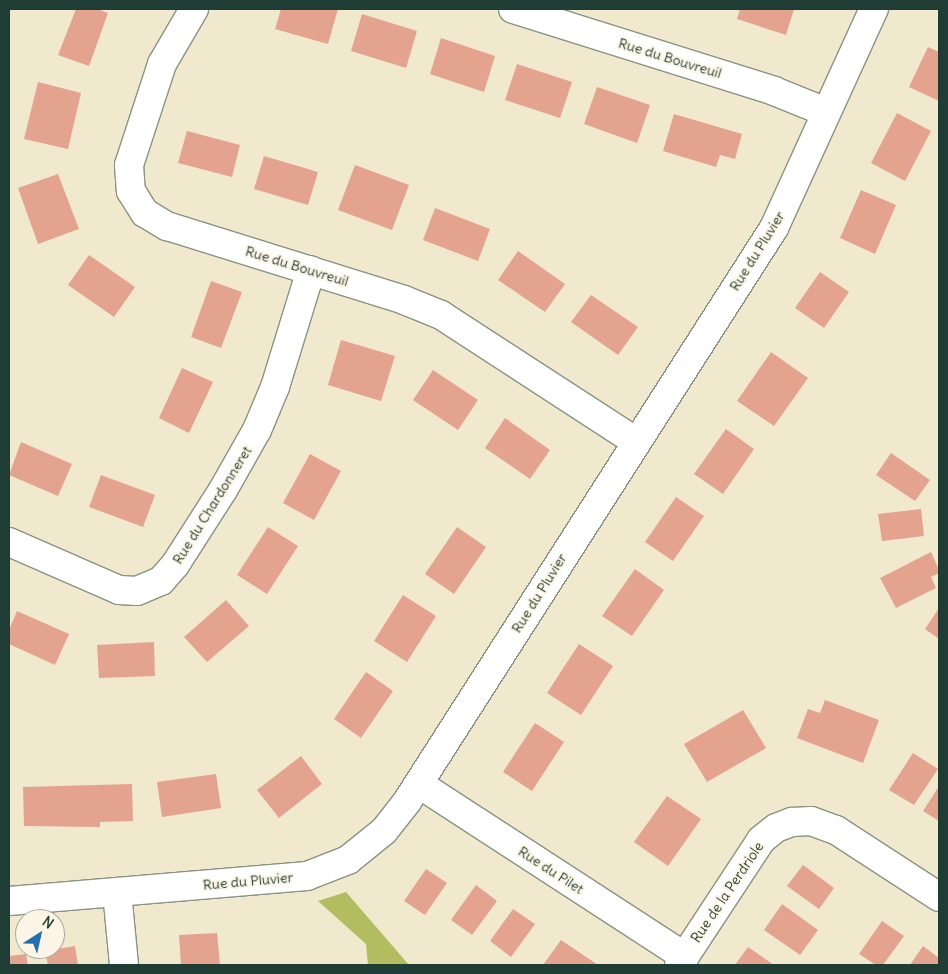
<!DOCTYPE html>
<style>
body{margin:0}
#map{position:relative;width:948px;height:974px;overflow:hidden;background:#f0e9ce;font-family:Delius,sans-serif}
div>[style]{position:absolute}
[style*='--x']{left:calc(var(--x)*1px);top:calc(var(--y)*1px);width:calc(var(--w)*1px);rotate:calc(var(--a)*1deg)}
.green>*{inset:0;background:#b1bd5e}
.building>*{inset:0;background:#e4a38e}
.roads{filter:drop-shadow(1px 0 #889381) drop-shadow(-1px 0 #889381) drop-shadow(0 1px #889381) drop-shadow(0 -1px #889381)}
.minor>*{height:28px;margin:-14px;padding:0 14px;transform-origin:14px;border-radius:14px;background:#fff}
span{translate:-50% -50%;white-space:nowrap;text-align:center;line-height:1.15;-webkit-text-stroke:4px #fcf5e5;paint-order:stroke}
.street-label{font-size:14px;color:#1f3d34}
.frame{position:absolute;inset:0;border:10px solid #1f3d34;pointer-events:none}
.north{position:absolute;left:15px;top:909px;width:50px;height:50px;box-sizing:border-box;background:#fcf5e5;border:1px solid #a4ab9e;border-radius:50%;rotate:35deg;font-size:14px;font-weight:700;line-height:20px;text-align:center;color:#1f3d34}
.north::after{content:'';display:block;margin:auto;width:18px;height:22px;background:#1f6fb2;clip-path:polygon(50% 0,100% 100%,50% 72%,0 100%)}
</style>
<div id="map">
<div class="green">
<div style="clip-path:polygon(346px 892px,409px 965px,368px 965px,366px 944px,318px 901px)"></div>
</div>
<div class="building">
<div style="clip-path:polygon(76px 9px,97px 9px,108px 13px,89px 66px,58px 55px)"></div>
<div style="clip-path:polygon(281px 9px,338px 9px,328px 44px,275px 29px)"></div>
<div style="clip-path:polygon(740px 9px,794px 9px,786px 35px,737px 19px)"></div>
<div style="clip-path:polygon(362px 14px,417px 31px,406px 68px,351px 51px)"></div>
<div style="clip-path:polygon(441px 38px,495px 56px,484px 92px,430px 74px)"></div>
<div style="clip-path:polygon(928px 47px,939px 52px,939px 101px,909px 87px)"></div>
<div style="clip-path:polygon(517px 64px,572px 82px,560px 118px,505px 100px)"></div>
<div style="clip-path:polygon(38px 82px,81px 93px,68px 149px,24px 139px)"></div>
<div style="clip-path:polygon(597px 87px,650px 105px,637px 143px,584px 124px)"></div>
<div style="clip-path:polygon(897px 113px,931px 131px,905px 181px,871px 163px)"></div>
<div style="clip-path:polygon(674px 114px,742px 134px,735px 159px,720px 155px,716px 167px,663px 151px)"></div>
<div style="clip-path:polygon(187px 131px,240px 145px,232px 177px,178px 163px)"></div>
<div style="clip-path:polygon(264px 156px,318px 172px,308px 205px,254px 189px)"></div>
<div style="clip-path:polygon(355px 165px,409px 185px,392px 230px,338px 210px)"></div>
<div style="clip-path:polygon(58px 174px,79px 229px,38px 244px,18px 188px)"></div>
<div style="clip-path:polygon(861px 190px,896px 205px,875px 254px,840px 238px)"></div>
<div style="clip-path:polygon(435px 208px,490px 229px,478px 261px,423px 240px)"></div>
<div style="clip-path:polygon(518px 251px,565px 284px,545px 312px,498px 280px)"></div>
<div style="clip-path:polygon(89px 255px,135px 287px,114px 317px,68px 285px)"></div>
<div style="clip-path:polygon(820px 272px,849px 292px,824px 328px,795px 308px)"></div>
<div style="clip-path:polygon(211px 281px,242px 292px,221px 348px,191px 337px)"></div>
<div style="clip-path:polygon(591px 295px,638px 327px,618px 355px,571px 322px)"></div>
<div style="clip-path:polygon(341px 340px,395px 356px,381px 401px,328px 385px)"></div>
<div style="clip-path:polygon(771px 352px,808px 378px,774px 426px,737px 401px)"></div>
<div style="clip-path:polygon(182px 368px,213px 382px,189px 433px,159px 418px)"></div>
<div style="clip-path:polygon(433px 370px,478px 400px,458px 430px,413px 400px)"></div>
<div style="clip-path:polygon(505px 418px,550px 450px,530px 479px,485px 448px)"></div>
<div style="clip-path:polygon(726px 429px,754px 449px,723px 494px,694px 474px)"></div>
<div style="clip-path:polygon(21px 442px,72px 464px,58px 496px,9px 475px)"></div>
<div style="clip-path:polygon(891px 453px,930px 480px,915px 501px,876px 475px)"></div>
<div style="clip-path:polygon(310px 454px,341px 471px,314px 520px,283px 503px)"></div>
<div style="clip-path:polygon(101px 475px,155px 495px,143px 527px,89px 507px)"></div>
<div style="clip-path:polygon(676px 497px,704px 516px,673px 561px,645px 542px)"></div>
<div style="clip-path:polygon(921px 509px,924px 536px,882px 541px,878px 514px)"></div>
<div style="clip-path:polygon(268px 527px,298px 546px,267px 594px,237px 575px)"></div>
<div style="clip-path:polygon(457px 527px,486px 547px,454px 594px,425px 574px)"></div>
<div style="clip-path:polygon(931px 552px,939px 570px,939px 573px,931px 577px,936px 588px,896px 608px,880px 578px)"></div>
<div style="clip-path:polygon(635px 569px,664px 590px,632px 636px,602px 616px)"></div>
<div style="clip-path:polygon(403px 595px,436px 616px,407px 662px,374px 641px)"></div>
<div style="clip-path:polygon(226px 600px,249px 626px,207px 662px,184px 637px)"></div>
<div style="clip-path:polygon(939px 608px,939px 639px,925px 629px)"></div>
<div style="clip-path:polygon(17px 611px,69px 634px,55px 665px,9px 644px,9px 630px)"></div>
<div style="clip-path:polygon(154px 642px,155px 676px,99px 678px,97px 645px)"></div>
<div style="clip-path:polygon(579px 644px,613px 666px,581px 715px,547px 693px)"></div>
<div style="clip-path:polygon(366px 672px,393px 691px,361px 738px,334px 719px)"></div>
<div style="clip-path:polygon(825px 700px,879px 720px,863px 763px,797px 738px,808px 709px,820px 713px)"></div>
<div style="clip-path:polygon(743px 710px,766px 748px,707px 782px,684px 744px)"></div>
<div style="clip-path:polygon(535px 723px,564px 742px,532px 791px,503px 772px)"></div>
<div style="clip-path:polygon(913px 753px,938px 769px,914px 805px,889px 790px)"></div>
<div style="clip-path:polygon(301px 756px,322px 784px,279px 818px,257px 790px)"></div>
<div style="clip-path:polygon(216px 774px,221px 808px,162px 817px,157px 782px)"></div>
<div style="clip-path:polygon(132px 784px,133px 821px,100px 822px,100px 827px,24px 826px,23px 787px)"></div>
<div style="clip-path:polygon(939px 786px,939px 821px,923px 811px)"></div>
<div style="clip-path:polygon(667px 796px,701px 819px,668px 866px,634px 842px)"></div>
<div style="clip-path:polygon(803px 865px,834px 888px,819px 909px,787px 886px)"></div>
<div style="clip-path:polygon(426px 869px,447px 883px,425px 915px,404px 901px)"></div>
<div style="clip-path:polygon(476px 885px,497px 901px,472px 935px,451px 920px)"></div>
<div style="clip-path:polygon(782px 904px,818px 930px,800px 955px,764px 930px)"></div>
<div style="clip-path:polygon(513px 909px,535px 924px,511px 957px,490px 941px)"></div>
<div style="clip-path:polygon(882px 921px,904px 936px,883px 965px,876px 965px,859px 954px)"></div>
<div style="clip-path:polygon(217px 933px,220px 965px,181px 965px,179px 935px)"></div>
<div style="clip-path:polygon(561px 940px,598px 965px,543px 965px)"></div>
<div style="clip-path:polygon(75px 946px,78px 965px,48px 965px,45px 951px)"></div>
<div style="clip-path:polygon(923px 946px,939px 958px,939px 965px,910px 965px)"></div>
<div style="clip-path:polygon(748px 947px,774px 965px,735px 965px)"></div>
<div style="clip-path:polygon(26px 954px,28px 965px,9px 965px,9px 956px)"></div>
</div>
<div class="roads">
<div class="minor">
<div style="--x:194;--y:9;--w:64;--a:120.2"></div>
<div style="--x:162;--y:64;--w:106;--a:108.1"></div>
<div style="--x:129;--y:165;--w:26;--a:86"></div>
<div style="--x:131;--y:191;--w:26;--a:58"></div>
<div style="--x:145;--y:213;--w:26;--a:31"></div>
<div style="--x:167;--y:226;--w:248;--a:17.3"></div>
<div style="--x:404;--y:300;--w:40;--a:22"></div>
<div style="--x:441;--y:315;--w:231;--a:33"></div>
<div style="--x:513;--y:9;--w:274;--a:17.4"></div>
<div style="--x:774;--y:91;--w:56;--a:22"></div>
<div style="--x:9;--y:542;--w:120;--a:23.6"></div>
<div style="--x:119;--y:590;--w:18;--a:3"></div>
<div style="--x:137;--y:591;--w:26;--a:-23"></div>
<div style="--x:161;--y:581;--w:21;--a:-49"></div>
<div style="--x:175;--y:565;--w:89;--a:-57.4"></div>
<div style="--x:223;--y:490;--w:69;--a:-60.5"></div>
<div style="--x:257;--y:430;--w:47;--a:-67.3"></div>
<div style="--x:275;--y:387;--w:122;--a:-72.9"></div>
<div style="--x:419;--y:784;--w:317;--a:33"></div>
<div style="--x:117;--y:892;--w:73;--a:84.5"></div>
<div style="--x:9;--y:901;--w:299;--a:-4.8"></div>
<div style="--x:307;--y:876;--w:44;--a:-21.3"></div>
<div style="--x:348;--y:860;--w:46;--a:-38.9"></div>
<div style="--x:384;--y:831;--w:39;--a:-52"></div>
<div style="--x:408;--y:800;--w:679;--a:-57.39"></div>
<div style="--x:774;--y:228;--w:241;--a:-65.5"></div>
<div style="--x:679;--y:965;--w:149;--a:-56.7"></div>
<div style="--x:761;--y:840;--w:19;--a:-39"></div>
<div style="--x:776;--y:828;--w:17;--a:-21"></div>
<div style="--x:792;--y:822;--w:19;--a:-3"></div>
<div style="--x:811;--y:821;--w:27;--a:20"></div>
<div style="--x:836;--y:830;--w:123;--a:33"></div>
</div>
</div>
<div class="street-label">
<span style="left:670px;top:58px;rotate:17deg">Rue du Bouvreuil</span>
<span style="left:757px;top:251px;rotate:-58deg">Rue du Pluvier</span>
<span style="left:297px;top:266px;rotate:17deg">Rue du Bouvreuil</span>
<span style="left:212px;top:505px;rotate:-58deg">Rue du Chardonneret</span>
<span style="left:539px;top:593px;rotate:-58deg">Rue du Pluvier</span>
<span style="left:551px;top:870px;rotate:33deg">Rue du Pilet</span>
<span style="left:248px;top:881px;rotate:-5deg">Rue du Pluvier</span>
<span style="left:727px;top:892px;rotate:-56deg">Rue de la Perdriole</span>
</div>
<div class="frame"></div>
<div class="north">N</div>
</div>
